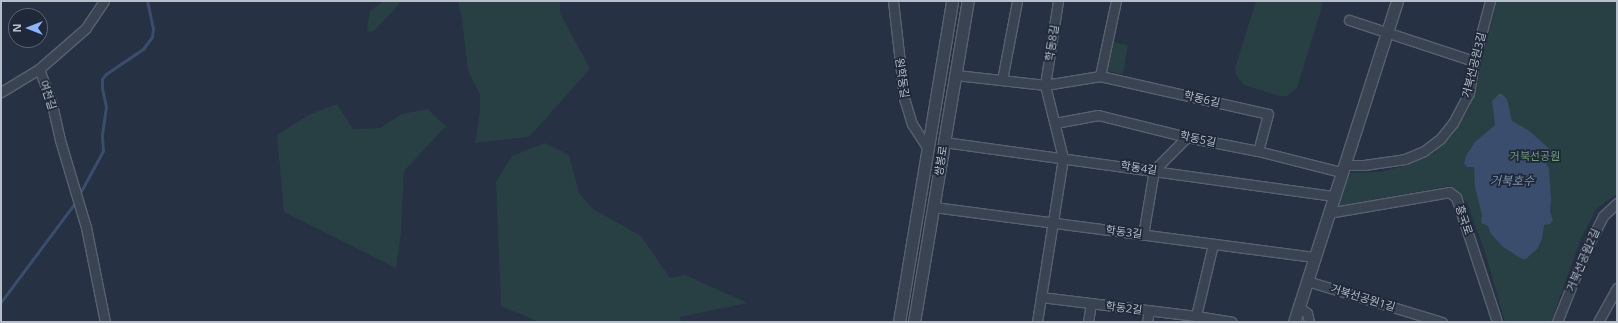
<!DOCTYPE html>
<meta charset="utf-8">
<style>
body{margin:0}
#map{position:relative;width:1618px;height:323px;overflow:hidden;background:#263143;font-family:"Open Sans","Noto Sans KR",sans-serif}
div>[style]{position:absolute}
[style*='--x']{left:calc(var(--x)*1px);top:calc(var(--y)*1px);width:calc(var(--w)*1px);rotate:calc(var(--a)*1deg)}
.green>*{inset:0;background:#283f44}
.water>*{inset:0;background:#3b4d6c}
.stream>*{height:2.5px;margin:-1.25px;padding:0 1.25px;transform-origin:1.25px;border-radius:1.25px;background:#3b4d6c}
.roads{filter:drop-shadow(1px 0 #586170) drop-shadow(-1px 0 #586170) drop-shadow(0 1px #586170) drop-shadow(0 -1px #586170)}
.minor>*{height:9px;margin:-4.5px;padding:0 4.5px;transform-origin:4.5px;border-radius:4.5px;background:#3a4352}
.tertiary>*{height:11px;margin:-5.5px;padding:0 5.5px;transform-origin:5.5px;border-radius:5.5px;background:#3a4352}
span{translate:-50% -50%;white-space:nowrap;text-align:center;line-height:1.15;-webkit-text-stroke:3.5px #1f2838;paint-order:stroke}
.street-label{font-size:11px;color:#b7bfcc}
.park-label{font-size:11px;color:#6e9e7b}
.water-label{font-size:12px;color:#7e93b4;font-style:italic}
.frame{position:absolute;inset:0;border:2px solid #b7bfcc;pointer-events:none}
.north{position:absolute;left:8px;top:8px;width:40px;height:40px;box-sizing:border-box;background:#1f2838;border:1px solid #5c6473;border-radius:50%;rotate:270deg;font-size:11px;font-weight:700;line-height:16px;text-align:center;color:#b7bfcc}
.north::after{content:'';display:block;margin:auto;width:14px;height:18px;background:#8eb4fb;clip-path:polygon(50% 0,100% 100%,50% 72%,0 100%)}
</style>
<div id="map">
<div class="green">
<div style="clip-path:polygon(383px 1px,402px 1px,375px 30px,370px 32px,368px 31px,367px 28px,370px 11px)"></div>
<div style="clip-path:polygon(458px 1px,560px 1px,560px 13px,590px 69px,529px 137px,475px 143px,480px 111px,480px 95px,468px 70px,462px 20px)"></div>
<div style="clip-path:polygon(1256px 1px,1322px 1px,1322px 7px,1297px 88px,1287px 96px,1279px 96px,1244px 85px,1236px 75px,1235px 68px)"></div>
<div style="clip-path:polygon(1497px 1px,1617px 1px,1617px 194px,1597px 208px,1581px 238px,1551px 322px,1505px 322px,1486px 255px,1467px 202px,1449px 186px,1335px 207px,1348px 173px,1380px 172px,1411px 164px,1434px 153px,1453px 134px,1470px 107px)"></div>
<div style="clip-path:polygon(1112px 42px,1128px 45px,1123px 74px,1107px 71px)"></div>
<div style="clip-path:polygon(337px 104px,353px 129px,380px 128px,402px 114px,427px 109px,446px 126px,404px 171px,401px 233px,396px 268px,284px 212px,277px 135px,310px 114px)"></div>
<div style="clip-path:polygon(545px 143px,569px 155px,579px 193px,593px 209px,641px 236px,670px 278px,685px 275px,748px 303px,680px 317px,681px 322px,539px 322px,501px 306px,496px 182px,512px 156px)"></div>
</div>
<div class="water">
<div style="clip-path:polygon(1499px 94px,1502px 94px,1507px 99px,1512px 121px,1528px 130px,1552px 151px,1552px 158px,1545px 161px,1549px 169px,1551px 199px,1550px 212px,1553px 220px,1550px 224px,1544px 225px,1542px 239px,1537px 249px,1526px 259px,1522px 259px,1503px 247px,1491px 234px,1488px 226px,1481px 223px,1482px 215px,1475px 187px,1474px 167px,1467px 167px,1464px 163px,1466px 156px,1475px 142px,1495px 125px,1492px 101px)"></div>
</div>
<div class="stream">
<div style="--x:79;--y:195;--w:50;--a:-61.4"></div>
<div style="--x:103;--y:151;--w:16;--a:-94"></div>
<div style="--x:102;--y:135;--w:28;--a:-82"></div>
<div style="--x:106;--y:107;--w:19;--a:-102"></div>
<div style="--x:102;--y:88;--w:9;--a:-90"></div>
<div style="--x:102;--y:79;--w:6;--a:-51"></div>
<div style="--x:106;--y:74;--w:45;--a:-34"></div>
<div style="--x:143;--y:49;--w:15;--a:-53"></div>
<div style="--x:152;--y:37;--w:8;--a:-83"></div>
<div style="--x:153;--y:29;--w:29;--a:-102"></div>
<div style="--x:1;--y:302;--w:124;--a:-53.2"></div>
</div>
<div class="roads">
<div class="minor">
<div style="--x:104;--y:1;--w:32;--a:124"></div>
<div style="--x:86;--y:28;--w:62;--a:138.9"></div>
<div style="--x:39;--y:69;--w:33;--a:69"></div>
<div style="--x:51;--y:100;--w:41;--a:77.3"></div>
<div style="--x:60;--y:140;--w:91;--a:73.4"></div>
<div style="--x:86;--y:227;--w:97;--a:78.7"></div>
<div style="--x:893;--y:1;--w:98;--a:83.5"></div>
<div style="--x:904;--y:98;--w:27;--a:73"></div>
<div style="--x:912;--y:124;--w:30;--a:57"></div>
<div style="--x:1349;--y:20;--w:132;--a:18.2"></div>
<div style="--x:956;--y:75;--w:90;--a:6.4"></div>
<div style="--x:1045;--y:85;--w:56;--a:-9.3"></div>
<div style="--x:1100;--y:76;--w:172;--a:12.7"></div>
<div style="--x:1268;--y:114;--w:38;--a:105"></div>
<div style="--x:1100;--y:76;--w:77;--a:-78"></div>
<div style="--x:1002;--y:80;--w:80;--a:-79.2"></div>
<div style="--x:1;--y:92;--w:44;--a:-31.2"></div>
<div style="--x:1055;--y:123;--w:44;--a:-10.5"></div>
<div style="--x:1098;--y:115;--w:92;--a:13.9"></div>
<div style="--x:1187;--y:137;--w:72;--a:11.2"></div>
<div style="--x:1258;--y:151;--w:86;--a:14.2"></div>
<div style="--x:944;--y:142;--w:394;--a:7.9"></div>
<div style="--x:1344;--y:165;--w:20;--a:0"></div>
<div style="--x:1364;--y:165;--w:41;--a:-8.3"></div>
<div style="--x:1405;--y:159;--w:21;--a:-23"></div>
<div style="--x:1424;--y:151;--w:20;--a:-37"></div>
<div style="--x:1440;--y:139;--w:21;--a:-51"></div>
<div style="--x:1453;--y:123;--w:34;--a:-62"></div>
<div style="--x:1469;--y:93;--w:32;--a:-81"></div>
<div style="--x:1474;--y:61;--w:62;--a:-75.1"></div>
<div style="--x:934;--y:207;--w:383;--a:7.5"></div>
<div style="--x:1328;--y:213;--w:123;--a:-9.8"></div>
<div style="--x:1449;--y:192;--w:9;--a:36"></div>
<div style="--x:1456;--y:197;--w:132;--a:71.8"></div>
<div style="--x:1143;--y:235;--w:66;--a:-80.4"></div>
<div style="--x:1154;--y:170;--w:47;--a:-45"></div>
<div style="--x:1307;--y:281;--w:141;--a:16.9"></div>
<div style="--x:1041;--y:297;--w:141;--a:-81"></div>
<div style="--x:1063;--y:158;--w:75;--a:-103.9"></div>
<div style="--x:1045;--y:85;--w:85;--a:-81.2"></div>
<div style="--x:1299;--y:307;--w:10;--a:37"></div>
<div style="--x:1307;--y:313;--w:9;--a:77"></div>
<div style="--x:1196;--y:316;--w:74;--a:-76.7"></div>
<div style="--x:1037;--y:322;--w:25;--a:-81"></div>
<div style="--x:1041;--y:297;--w:156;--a:7"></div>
<div style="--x:1196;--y:316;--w:36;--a:9"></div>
<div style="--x:1088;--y:322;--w:18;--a:-81"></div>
<div style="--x:1147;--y:322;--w:11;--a:-80"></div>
<div style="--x:1557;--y:322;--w:75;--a:-68.2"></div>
<div style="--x:1585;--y:252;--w:40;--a:-63.4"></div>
<div style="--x:1603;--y:216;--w:19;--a:-43"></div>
<div style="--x:1598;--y:322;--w:39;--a:-61"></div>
</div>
<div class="tertiary">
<div style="--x:899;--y:322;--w:325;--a:-80.6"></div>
<div style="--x:914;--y:322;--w:326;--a:-80.5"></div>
<div style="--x:1294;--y:322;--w:337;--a:-72.2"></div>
</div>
</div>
<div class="street-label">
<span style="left:1052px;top:43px;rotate:-81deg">학동8길</span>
<span style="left:1474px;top:65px;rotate:-76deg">거북선공원3길</span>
<span style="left:902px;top:78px;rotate:82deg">원학동길</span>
<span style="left:48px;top:95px;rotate:72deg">여천길</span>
<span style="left:1202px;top:99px;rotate:13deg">학동6길</span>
<span style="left:1198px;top:139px;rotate:12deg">학동5길</span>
<span style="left:941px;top:161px;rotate:-81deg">쌍봉로</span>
<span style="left:1139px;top:168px;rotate:8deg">학동4길</span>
<span style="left:1464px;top:220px;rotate:71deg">흥국로</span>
<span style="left:1124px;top:232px;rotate:7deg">학동3길</span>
<span style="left:1583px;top:260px;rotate:-67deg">거북선공원2길</span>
<span style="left:1363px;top:298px;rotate:17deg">거북선공원1길</span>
<span style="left:1124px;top:308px;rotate:7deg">학동2길</span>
</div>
<div class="park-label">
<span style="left:1535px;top:156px">거북선공원</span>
</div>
<div class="water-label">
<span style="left:1512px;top:181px">거북호수</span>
</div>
<div class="frame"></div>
<div class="north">N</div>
</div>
